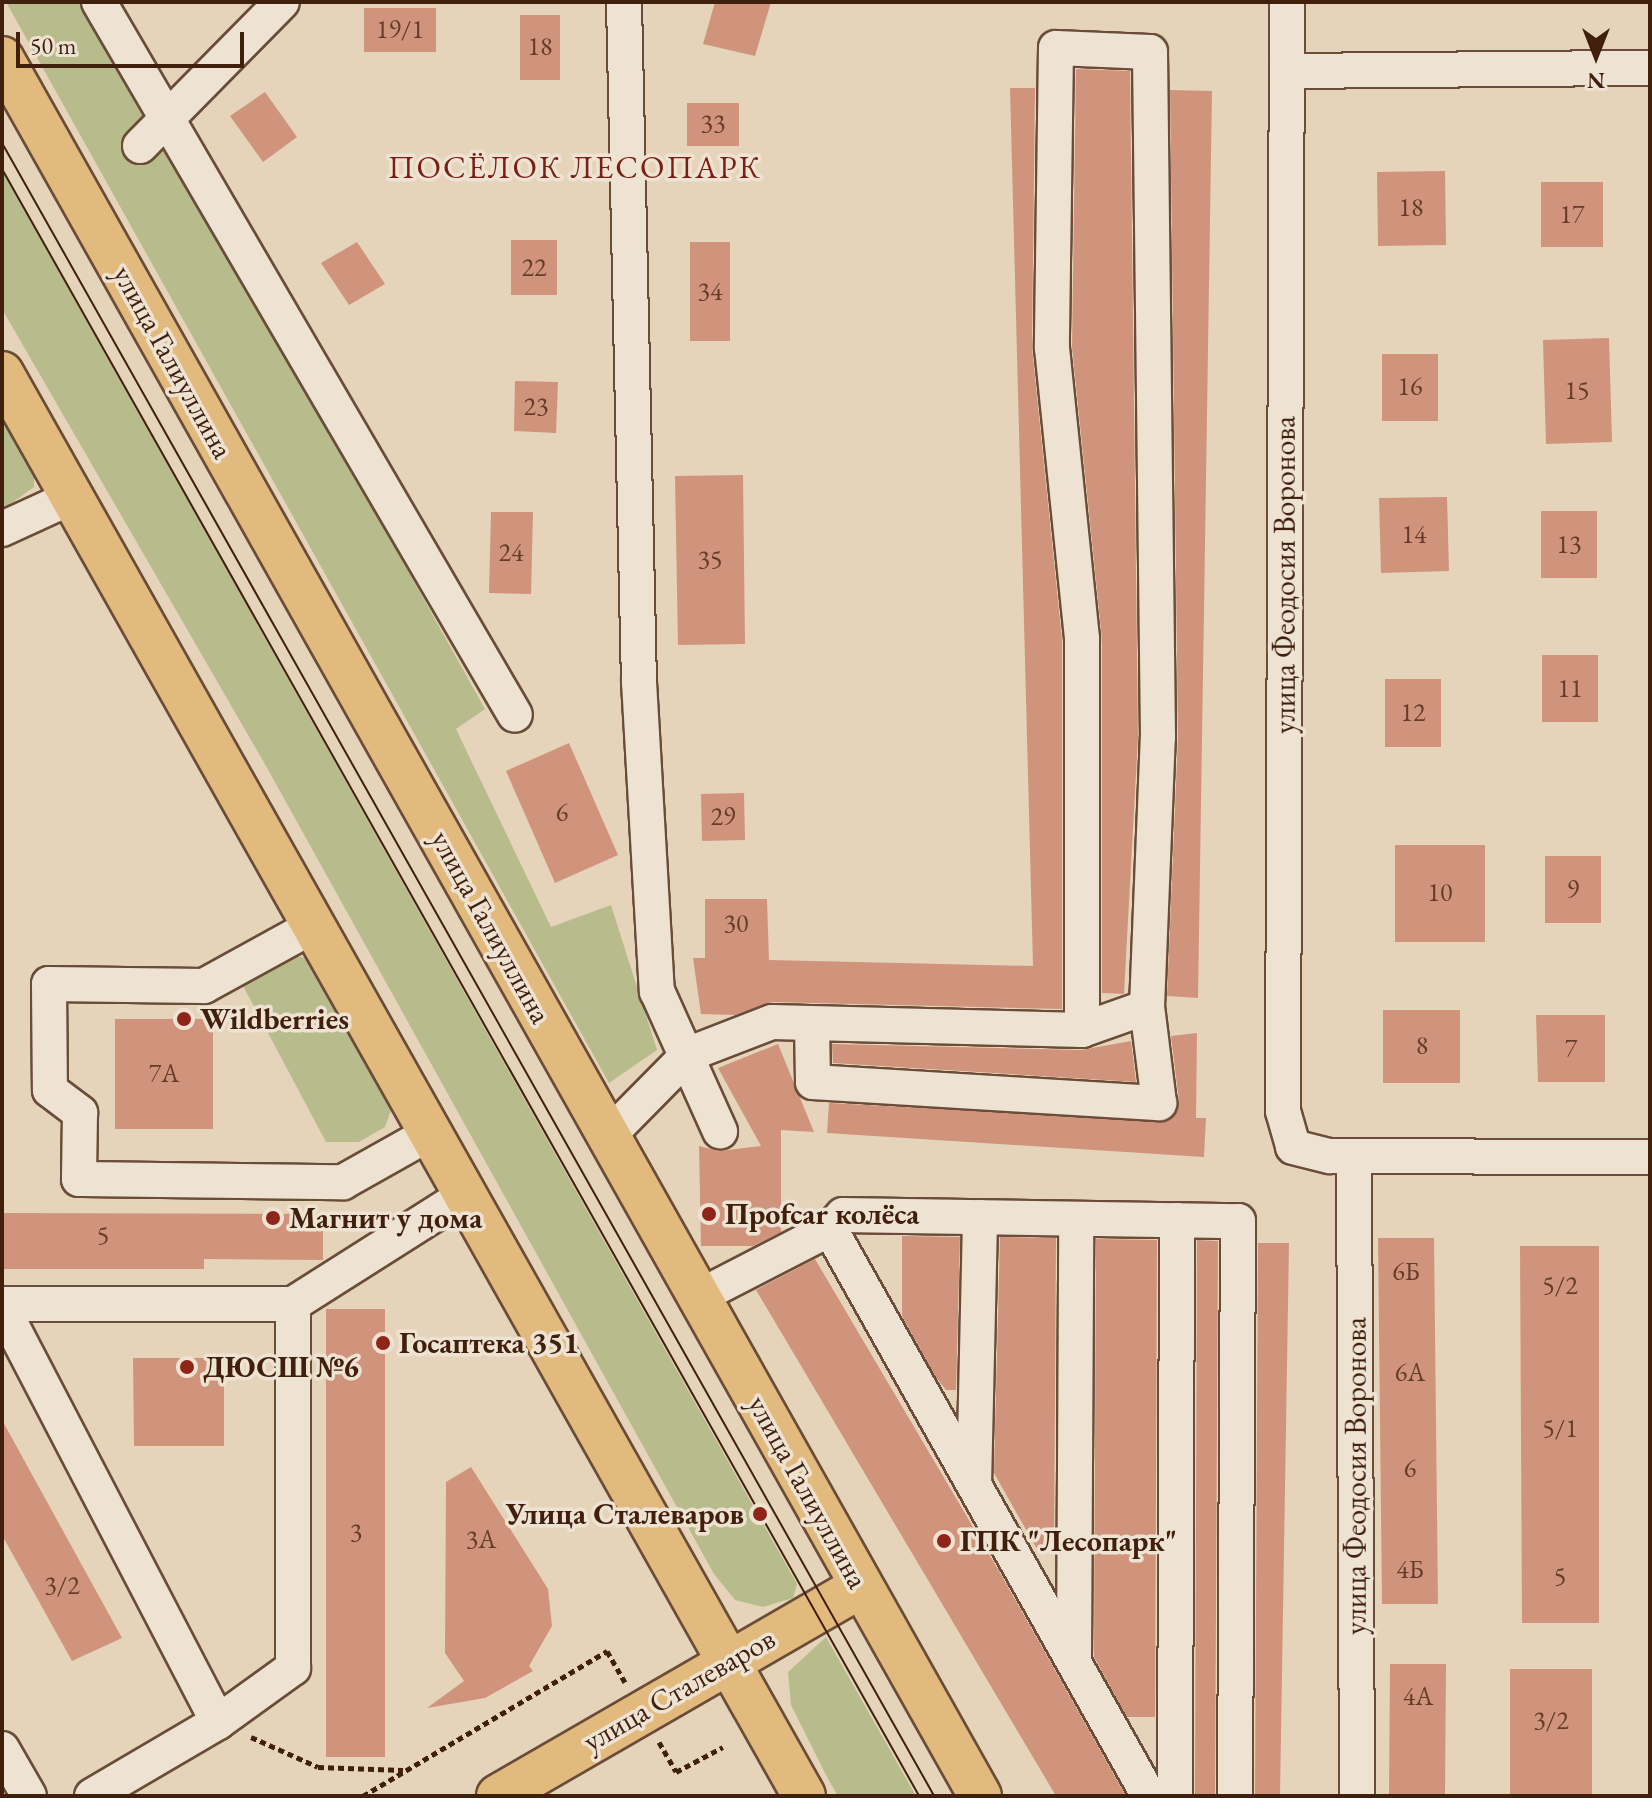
<!DOCTYPE html>
<meta charset="utf-8">
<style>
body{margin:0}
#map{position:relative;width:1652px;height:1798px;overflow:hidden;background:#e5d4ba;font-family:"EB Garamond",serif}
div>[style]{position:absolute}
[style*='--x']{left:calc(var(--x)*1px);top:calc(var(--y)*1px);width:calc(var(--w)*1px);rotate:calc(var(--a)*1deg)}
.green>*{inset:0;background:#b8bc8d}
.building>*{inset:0;background:#d0947c}
.path>*{height:5px;margin-top:-2.5px;transform-origin:0;background:repeating-linear-gradient(90deg,#411f0d 0 6px,transparent 0 10px)}
.roads{filter:drop-shadow(2px 0 #6a4c38) drop-shadow(-2px 0 #6a4c38) drop-shadow(0 2px #6a4c38) drop-shadow(0 -2px #6a4c38)}
.minor>*{height:34px;margin:-17px;padding:0 17px;transform-origin:17px;border-radius:17px;background:#eee3d2}
.major>*{height:42px;margin:-21px;padding:0 21px;transform-origin:21px;border-radius:21px;background:#e2ba7d}
.tram>*{height:2px;margin:-1px;padding:0 1px;transform-origin:1px;border-radius:1px;background:#411f0d}
.dots>*{width:22px;height:22px;translate:-50% -50%;box-sizing:border-box;border:4px solid #eee3d2;border-radius:50%}
span{translate:-50% -50%;white-space:nowrap;text-align:center;line-height:1.15;-webkit-text-stroke:7px #eee3d2;paint-order:stroke}
.number-label{font-size:26px;color:#653c29}
.number-label span{-webkit-text-stroke-width:0}
.street-label{font-size:30px;color:#411f0d}
.poi-label{font-size:30px;color:#411f0d;font-weight:700}
.left{translate:0 -50%;text-align:left}
.right{translate:-100% -50%;text-align:right}
.neighbourhood-label{font-size:32px;color:#7a1f14;letter-spacing:2px}
.frame{position:absolute;inset:0;border:4px solid #411f0d;pointer-events:none}
.north{position:absolute;left:1556px;top:16px;width:80px;height:80px;-webkit-text-stroke:6px #eee3d2;paint-order:stroke;rotate:180deg;font-size:22px;font-weight:700;line-height:32px;text-align:center;color:#411f0d}
.north::after{content:'';display:block;margin:auto;width:28px;height:36px;background:#411f0d;clip-path:polygon(50% 0,100% 100%,50% 72%,0 100%)}
.scale{position:absolute;left:16px;top:32px;width:228px;height:36px;box-sizing:border-box;border:4px solid #411f0d;border-top:0;padding-left:10px;font-size:24px;line-height:28px;white-space:nowrap;color:#411f0d;-webkit-text-stroke:6px #eee3d2;paint-order:stroke}
</style>
<div id="map">
<div class="green">
<div style="clip-path:polygon(6px 2px,91px 2px,485px 709px,456px 729px,551px 927px,611px 905px,657px 1050px,609px 1083px)"></div>
<div style="clip-path:polygon(2px 170px,797px 1584px,793px 1598px,763px 1607px,735px 1600px,714px 1574px,266px 766px,2px 309px)"></div>
<div style="clip-path:polygon(2px 404px,34px 463px,34px 487px,2px 510px)"></div>
<div style="clip-path:polygon(285px 953px,306px 958px,391px 1110px,385px 1127px,359px 1142px,326px 1142px,242px 984px,246px 973px)"></div>
<div style="clip-path:polygon(826px 1637px,916px 1796px,838px 1796px,828px 1779px,791px 1705px,788px 1672px)"></div>
</div>
<div class="building">
<div style="clip-path:polygon(715px 2px,771px 2px,755px 56px,703px 44px)"></div>
<div style="clip-path:polygon(364px 8px,436px 8px,436px 52px,364px 52px)"></div>
<div style="clip-path:polygon(520px 15px,560px 15px,560px 80px,520px 80px)"></div>
<div style="clip-path:polygon(1076px 69px,1130px 71px,1138px 737px,1124px 994px,1102px 993px,1102px 639px,1072px 347px)"></div>
<div style="clip-path:polygon(1010px 88px,1035px 88px,1032px 348px,1062px 640px,1062px 1009px,773px 1002px,735px 1015px,701px 1014px,693px 958px,705px 958px,705px 899px,767px 899px,769px 960px,1033px 966px)"></div>
<div style="clip-path:polygon(1170px 90px,1212px 91px,1198px 998px,1167px 996px,1178px 737px)"></div>
<div style="clip-path:polygon(265px 92px,297px 137px,263px 162px,230px 116px)"></div>
<div style="clip-path:polygon(687px 103px,739px 103px,739px 146px,687px 146px)"></div>
<div style="clip-path:polygon(1445px 171px,1446px 245px,1378px 246px,1377px 172px)"></div>
<div style="clip-path:polygon(1541px 182px,1603px 182px,1603px 247px,1541px 247px)"></div>
<div style="clip-path:polygon(511px 240px,557px 240px,557px 295px,511px 295px)"></div>
<div style="clip-path:polygon(357px 242px,385px 284px,349px 305px,321px 263px)"></div>
<div style="clip-path:polygon(690px 242px,730px 242px,730px 341px,690px 341px)"></div>
<div style="clip-path:polygon(1609px 338px,1612px 442px,1546px 444px,1543px 340px)"></div>
<div style="clip-path:polygon(1382px 354px,1438px 354px,1438px 421px,1382px 421px)"></div>
<div style="clip-path:polygon(515px 381px,558px 382px,556px 433px,514px 431px)"></div>
<div style="clip-path:polygon(743px 475px,745px 644px,678px 645px,675px 476px)"></div>
<div style="clip-path:polygon(1447px 497px,1449px 571px,1381px 573px,1379px 498px)"></div>
<div style="clip-path:polygon(1541px 511px,1597px 511px,1597px 578px,1541px 578px)"></div>
<div style="clip-path:polygon(491px 512px,533px 512px,531px 594px,489px 593px)"></div>
<div style="clip-path:polygon(1542px 655px,1598px 655px,1598px 722px,1542px 722px)"></div>
<div style="clip-path:polygon(1385px 679px,1441px 679px,1441px 747px,1385px 747px)"></div>
<div style="clip-path:polygon(569px 743px,618px 855px,555px 883px,506px 771px)"></div>
<div style="clip-path:polygon(744px 793px,745px 840px,702px 841px,701px 794px)"></div>
<div style="clip-path:polygon(1395px 845px,1485px 845px,1485px 942px,1395px 942px)"></div>
<div style="clip-path:polygon(1545px 856px,1601px 856px,1601px 923px,1545px 923px)"></div>
<div style="clip-path:polygon(1383px 1010px,1460px 1010px,1460px 1083px,1383px 1083px)"></div>
<div style="clip-path:polygon(1536px 1015px,1605px 1015px,1605px 1082px,1538px 1082px)"></div>
<div style="clip-path:polygon(115px 1019px,213px 1019px,213px 1129px,115px 1129px)"></div>
<div style="clip-path:polygon(1197px 1033px,1196px 1118px,1206px 1118px,1204px 1157px,827px 1133px,829px 1103px,1168px 1121px,1179px 1101px,1171px 1036px)"></div>
<div style="clip-path:polygon(1131px 1041px,1136px 1082px,833px 1063px,832px 1044px,1081px 1050px)"></div>
<div style="clip-path:polygon(778px 1044px,814px 1132px,781px 1130px,781px 1232px,753px 1246px,701px 1246px,699px 1146px,719px 1151px,761px 1146px,718px 1068px)"></div>
<div style="clip-path:polygon(2px 1213px,323px 1214px,323px 1260px,204px 1259px,204px 1269px,2px 1269px)"></div>
<div style="clip-path:polygon(902px 1236px,960px 1237px,956px 1390px,946px 1390px,935px 1376px,902px 1316px)"></div>
<div style="clip-path:polygon(1000px 1237px,1056px 1238px,1054px 1549px,1037px 1549px,994px 1473px)"></div>
<div style="clip-path:polygon(1378px 1238px,1434px 1238px,1438px 1604px,1382px 1604px)"></div>
<div style="clip-path:polygon(1096px 1239px,1157px 1240px,1155px 1717px,1127px 1717px,1094px 1657px)"></div>
<div style="clip-path:polygon(1197px 1240px,1218px 1241px,1215px 1796px,1195px 1796px)"></div>
<div style="clip-path:polygon(1258px 1243px,1289px 1243px,1280px 1796px,1255px 1796px)"></div>
<div style="clip-path:polygon(1520px 1246px,1599px 1246px,1599px 1623px,1522px 1623px)"></div>
<div style="clip-path:polygon(815px 1259px,999px 1571px,1126px 1796px,1056px 1796px,756px 1290px)"></div>
<div style="clip-path:polygon(326px 1309px,385px 1309px,385px 1757px,326px 1757px)"></div>
<div style="clip-path:polygon(133px 1358px,224px 1358px,224px 1446px,134px 1446px)"></div>
<div style="clip-path:polygon(2px 1420px,122px 1638px,72px 1661px,2px 1535px)"></div>
<div style="clip-path:polygon(471px 1467px,548px 1589px,552px 1626px,529px 1666px,533px 1671px,485px 1698px,427px 1708px,464px 1681px,445px 1653px,446px 1482px)"></div>
<div style="clip-path:polygon(1390px 1664px,1446px 1664px,1445px 1796px,1389px 1796px)"></div>
<div style="clip-path:polygon(1510px 1669px,1592px 1669px,1592px 1796px,1510px 1796px)"></div>
</div>
<div class="path">
<div style="--x:251;--y:1737;--w:73;--a:24.1"></div>
<div style="--x:318;--y:1767;--w:85;--a:2"></div>
<div style="--x:659;--y:1742;--w:34;--a:60"></div>
<div style="--x:676;--y:1772;--w:53;--a:-28"></div>
<div style="--x:363;--y:1796;--w:284;--a:-30.7"></div>
<div style="--x:607;--y:1651;--w:36;--a:60"></div>
</div>
<div class="roads">
<div class="minor">
<div style="--x:99;--y:2;--w:825;--a:59.74"></div>
<div style="--x:624;--y:2;--w:680;--a:88.74"></div>
<div style="--x:639;--y:682;--w:310;--a:86.7"></div>
<div style="--x:657;--y:991;--w:154;--a:65.8"></div>
<div style="--x:1287;--y:2;--w:1109;--a:90.21"></div>
<div style="--x:1283;--y:1111;--w:37;--a:74"></div>
<div style="--x:1293;--y:1147;--w:38;--a:14"></div>
<div style="--x:1330;--y:1156;--w:320;--a:0.2"></div>
<div style="--x:1287;--y:71;--w:363;--a:-0.5"></div>
<div style="--x:140;--y:146;--w:202;--a:-45.4"></div>
<div style="--x:2;--y:529;--w:77;--a:-24.6"></div>
<div style="--x:315;--y:925;--w:127;--a:151.2"></div>
<div style="--x:204;--y:986;--w:155;--a:-179.3"></div>
<div style="--x:49;--y:984;--w:106;--a:89.5"></div>
<div style="--x:50;--y:1090;--w:38;--a:37"></div>
<div style="--x:80;--y:1113;--w:66;--a:90.9"></div>
<div style="--x:79;--y:1179;--w:264;--a:0.7"></div>
<div style="--x:343;--y:1182;--w:102;--a:-29.3"></div>
<div style="--x:812;--y:1024;--w:58;--a:89"></div>
<div style="--x:813;--y:1082;--w:347;--a:3.5"></div>
<div style="--x:1159;--y:1103;--w:97;--a:-97.1"></div>
<div style="--x:608;--y:1136;--w:115;--a:-45.4"></div>
<div style="--x:689;--y:1054;--w:89;--a:-21.1"></div>
<div style="--x:772;--y:1022;--w:310;--a:1.5"></div>
<div style="--x:1082;--y:1030;--w:69;--a:-19.5"></div>
<div style="--x:1147;--y:1007;--w:270;--a:-87.7"></div>
<div style="--x:1158;--y:737;--w:685;--a:-90.67"></div>
<div style="--x:1150;--y:52;--w:94;--a:-177.6"></div>
<div style="--x:1056;--y:48;--w:300;--a:90.8"></div>
<div style="--x:1052;--y:348;--w:293;--a:84.1"></div>
<div style="--x:1082;--y:639;--w:391;--a:90"></div>
<div style="--x:1354;--y:1156;--w:640;--a:89.73"></div>
<div style="--x:830;--y:1229;--w:651;--a:60.64"></div>
<div style="--x:698;--y:1297;--w:148;--a:-27.3"></div>
<div style="--x:830;--y:1229;--w:19;--a:-47"></div>
<div style="--x:843;--y:1215;--w:395;--a:0.9"></div>
<div style="--x:1238;--y:1221;--w:575;--a:90.3"></div>
<div style="--x:2;--y:1304;--w:291;--a:0"></div>
<div style="--x:293;--y:1304;--w:364;--a:90"></div>
<div style="--x:293;--y:1668;--w:92;--a:144.2"></div>
<div style="--x:218;--y:1722;--w:146;--a:149.6"></div>
<div style="--x:293;--y:1304;--w:205;--a:-32.4"></div>
<div style="--x:2;--y:1307;--w:468;--a:62.5"></div>
<div style="--x:974;--y:1485;--w:268;--a:-88.7"></div>
<div style="--x:1074;--y:1658;--w:439;--a:-89.7"></div>
<div style="--x:2;--y:1749;--w:54;--a:60.1"></div>
<div style="--x:1175;--y:1796;--w:576;--a:-89.8"></div>
</div>
<div class="major">
<div style="--x:2;--y:58;--w:1994;--a:60.63"></div>
<div style="--x:2;--y:373;--w:1633;--a:60.59"></div>
<div style="--x:498;--y:1796;--w:419;--a:-30"></div>
</div>
</div>
<div class="tram">
<div style="--x:2;--y:143;--w:1898;--a:60.58"></div>
<div style="--x:2;--y:169;--w:1868;--a:60.59"></div>
</div>
<div class="dots">
<div style="left:184px;top:1019px;background:#8f2418"></div>
<div style="left:709px;top:1214px;background:#8f2418"></div>
<div style="left:273px;top:1218px;background:#8f2418"></div>
<div style="left:383px;top:1343px;background:#8f2418"></div>
<div style="left:187px;top:1367px;background:#8f2418"></div>
<div style="left:760px;top:1514px;background:#8f2418"></div>
<div style="left:944px;top:1541px;background:#8f2418"></div>
</div>
<div class="number-label">
<span style="left:400px;top:30px">19/1</span>
<span style="left:540px;top:47px">18</span>
<span style="left:713px;top:124px">33</span>
<span style="left:1411px;top:208px">18</span>
<span style="left:1572px;top:215px">17</span>
<span style="left:534px;top:268px">22</span>
<span style="left:710px;top:292px">34</span>
<span style="left:1410px;top:387px">16</span>
<span style="left:1577px;top:391px">15</span>
<span style="left:536px;top:407px">23</span>
<span style="left:1414px;top:535px">14</span>
<span style="left:1569px;top:545px">13</span>
<span style="left:511px;top:553px">24</span>
<span style="left:710px;top:560px">35</span>
<span style="left:1570px;top:689px">11</span>
<span style="left:1413px;top:713px">12</span>
<span style="left:562px;top:813px">6</span>
<span style="left:723px;top:817px">29</span>
<span style="left:1573px;top:890px">9</span>
<span style="left:1440px;top:893px">10</span>
<span style="left:736px;top:924px">30</span>
<span style="left:1422px;top:1046px">8</span>
<span style="left:1571px;top:1049px">7</span>
<span style="left:164px;top:1074px">7А</span>
<span style="left:103px;top:1236px">5</span>
<span style="left:1406px;top:1272px">6Б</span>
<span style="left:1560px;top:1286px">5/2</span>
<span style="left:1410px;top:1373px">6А</span>
<span style="left:1560px;top:1429px">5/1</span>
<span style="left:1410px;top:1469px">6</span>
<span style="left:356px;top:1533px">3</span>
<span style="left:481px;top:1540px">3А</span>
<span style="left:1410px;top:1570px">4Б</span>
<span style="left:1560px;top:1577px">5</span>
<span style="left:62px;top:1586px">3/2</span>
<span style="left:1418px;top:1697px">4А</span>
<span style="left:1551px;top:1721px">3/2</span>
</div>
<div class="street-label">
<span style="left:173px;top:362px;rotate:61deg">улица Галиуллина</span>
<span style="left:1285px;top:575px;rotate:-90deg">улица Феодосия Воронова</span>
<span style="left:491px;top:927px;rotate:61deg">улица Галиуллина</span>
<span style="left:1356px;top:1476px;rotate:-90deg">улица Феодосия Воронова</span>
<span style="left:808px;top:1492px;rotate:61deg">улица Галиуллина</span>
<span style="left:679px;top:1690px;rotate:-30deg">улица Сталеваров</span>
</div>
<div class="poi-label">
<span class="left" style="left:200px;top:1019px">Wildberries</span>
<span class="left" style="left:725px;top:1214px">Проfcar колёса</span>
<span class="left" style="left:289px;top:1218px">Магнит у дома</span>
<span class="left" style="left:399px;top:1343px">Госаптека 351</span>
<span class="left" style="left:203px;top:1367px">ДЮСШ №6</span>
<span class="right" style="left:744px;top:1514px">Улица Сталеваров</span>
<span class="left" style="left:960px;top:1541px">ГПК "Лесопарк"</span>
</div>
<div class="neighbourhood-label">
<span style="left:575px;top:167px">ПОСЁЛОК ЛЕСОПАРК</span>
</div>
<div class="frame"></div>
<div class="north">N</div>
<div class="scale">50 m</div>
</div>
